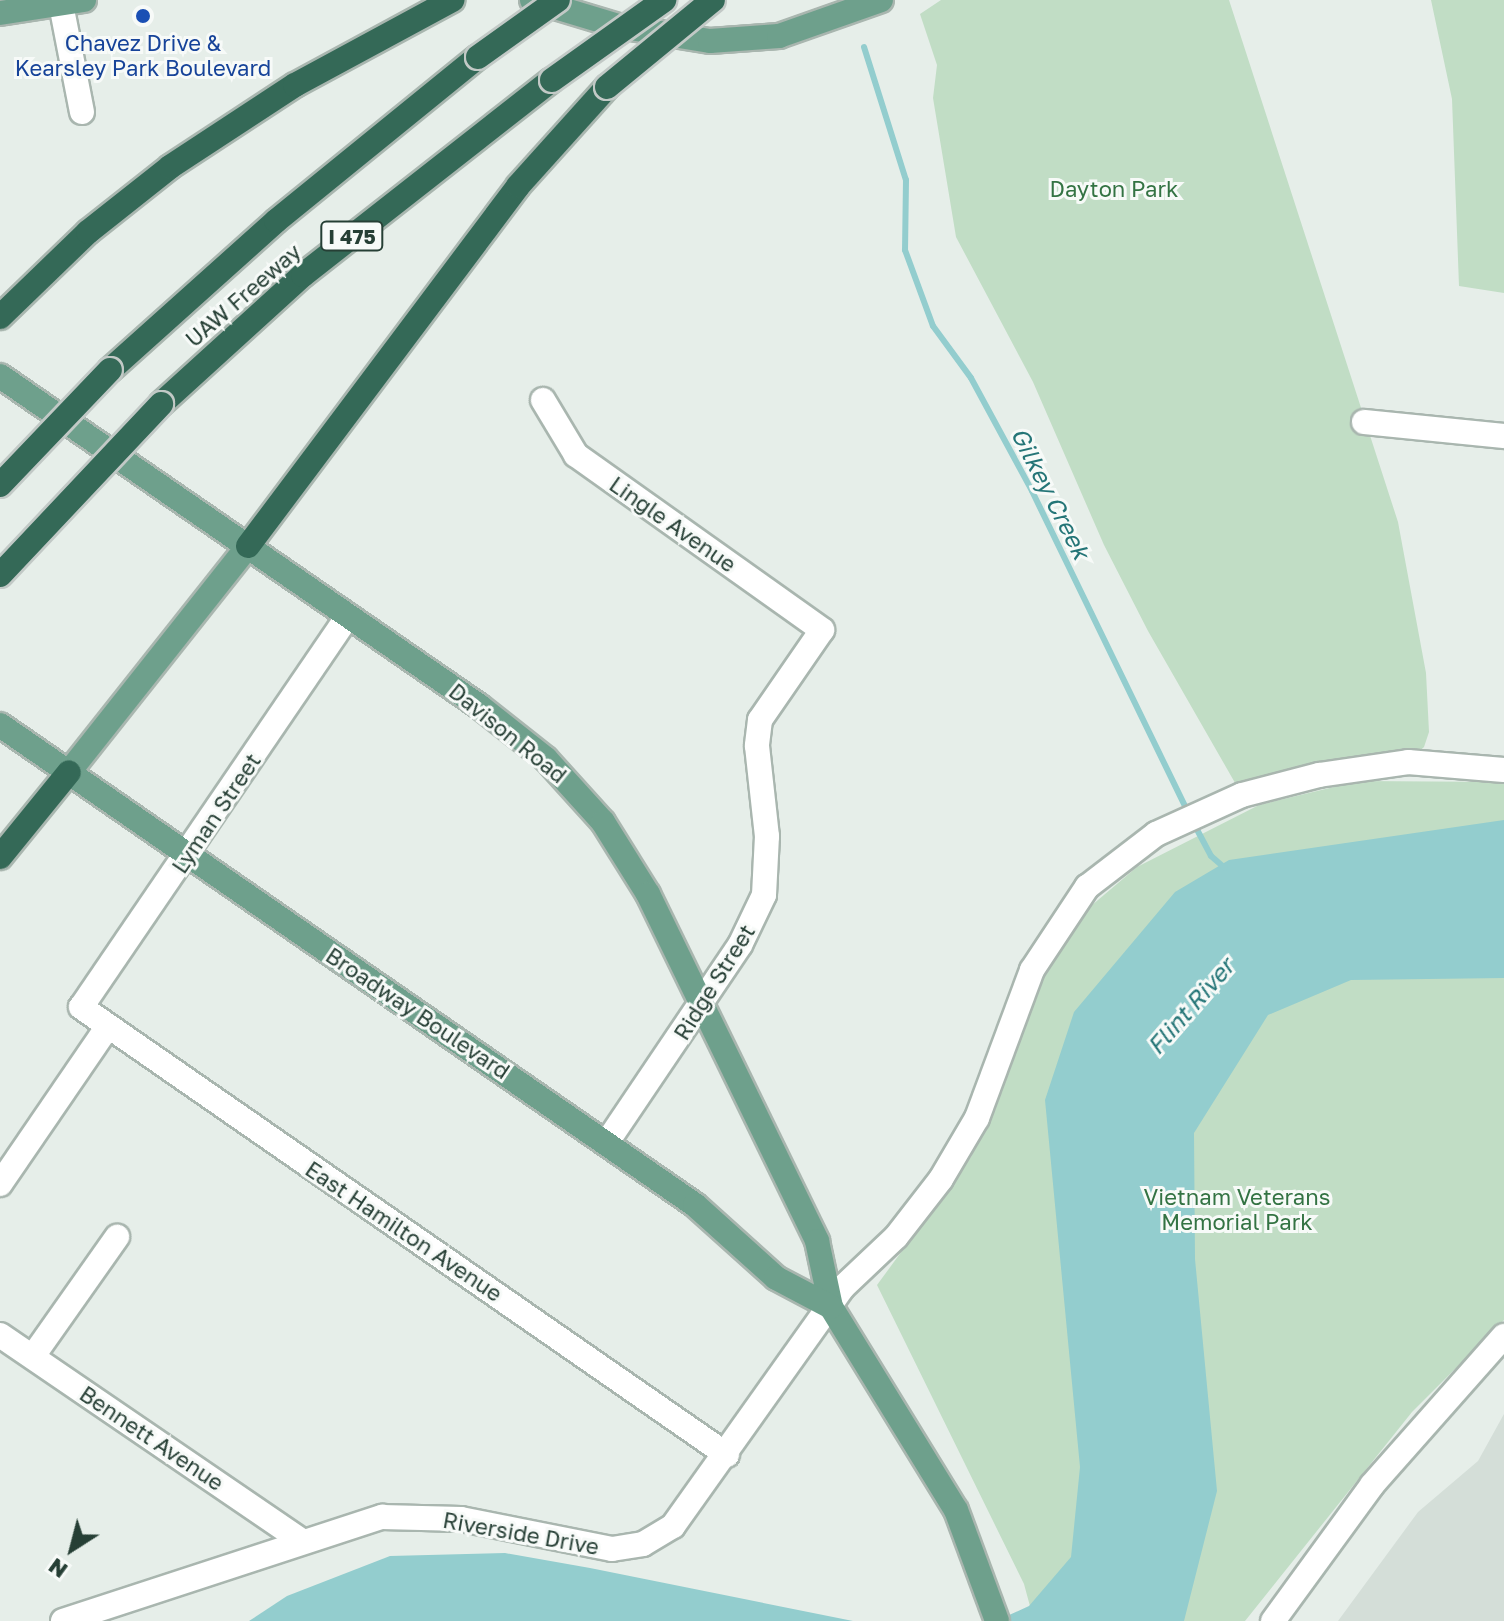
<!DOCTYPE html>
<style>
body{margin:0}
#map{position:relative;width:1504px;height:1621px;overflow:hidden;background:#e6eee9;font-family:"Golos Text",sans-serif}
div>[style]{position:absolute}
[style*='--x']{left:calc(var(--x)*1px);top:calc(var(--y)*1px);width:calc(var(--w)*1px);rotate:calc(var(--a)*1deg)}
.built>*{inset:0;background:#d4ded8}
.green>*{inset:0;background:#c1ddc5}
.water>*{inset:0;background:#93cdce}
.stream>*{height:6px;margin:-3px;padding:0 3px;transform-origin:3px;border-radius:3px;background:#93cdce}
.roads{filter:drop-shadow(2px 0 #a9b6af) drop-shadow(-2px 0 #a9b6af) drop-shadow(0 2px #a9b6af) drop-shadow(0 -2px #a9b6af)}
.minor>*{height:24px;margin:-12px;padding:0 12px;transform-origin:12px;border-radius:12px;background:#fff}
.major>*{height:24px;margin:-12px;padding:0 12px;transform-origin:12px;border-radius:12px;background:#6ea08c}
.highway>*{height:24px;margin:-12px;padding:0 12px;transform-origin:12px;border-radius:12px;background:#346957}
.bridges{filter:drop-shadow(2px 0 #c2c9c6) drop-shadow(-2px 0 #c2c9c6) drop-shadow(0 2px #c2c9c6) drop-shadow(0 -2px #c2c9c6)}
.highway-bridge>*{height:24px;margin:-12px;padding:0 12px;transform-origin:12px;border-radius:12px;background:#346957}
.dots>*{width:22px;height:22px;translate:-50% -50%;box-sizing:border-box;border:4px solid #f7faf8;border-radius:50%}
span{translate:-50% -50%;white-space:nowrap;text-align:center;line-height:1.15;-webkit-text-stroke:6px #f7faf8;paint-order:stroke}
.shield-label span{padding:2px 6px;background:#f7faf8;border:2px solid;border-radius:6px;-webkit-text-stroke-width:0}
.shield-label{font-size:20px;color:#263f35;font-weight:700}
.transit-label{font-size:22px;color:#164399}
.park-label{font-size:22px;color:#337343}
.street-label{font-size:22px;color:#263f35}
.water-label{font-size:24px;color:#247577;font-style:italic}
.north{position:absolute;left:32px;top:1509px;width:80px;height:80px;-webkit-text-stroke:6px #f7faf8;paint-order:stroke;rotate:216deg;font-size:22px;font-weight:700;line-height:32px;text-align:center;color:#263f35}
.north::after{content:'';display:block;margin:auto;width:28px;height:36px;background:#263f35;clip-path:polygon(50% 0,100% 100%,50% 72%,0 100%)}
</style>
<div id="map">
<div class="built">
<div style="clip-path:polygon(1504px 1414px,1504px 1621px,1338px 1621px,1418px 1512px,1478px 1461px)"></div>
</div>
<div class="green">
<div style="clip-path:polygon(941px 0,1229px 0,1398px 522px,1426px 673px,1429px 732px,1424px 747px,1408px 762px,1242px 795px,1148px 631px,1104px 545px,1033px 382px,956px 237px,933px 98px,937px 65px,920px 14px)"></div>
<div style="clip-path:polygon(1431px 0,1504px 0,1504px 293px,1459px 286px,1452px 99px)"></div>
<div style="clip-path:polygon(1359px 781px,1504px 782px,1504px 1320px,1412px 1412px,1245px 1621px,1034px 1621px,1024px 1584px,877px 1285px,971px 1157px,1044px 978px,1085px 911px,1137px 867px,1259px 805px)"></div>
</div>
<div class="water">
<div style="clip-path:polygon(1504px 820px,1504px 978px,1351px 980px,1268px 1015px,1194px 1133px,1195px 1259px,1217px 1491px,1184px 1621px,996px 1621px,1029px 1606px,1071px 1557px,1080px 1467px,1045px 1100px,1074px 1012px,1175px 892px,1229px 860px)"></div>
<div style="clip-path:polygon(505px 1553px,590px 1568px,853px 1621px,249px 1621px,287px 1596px,390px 1556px)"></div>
</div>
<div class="stream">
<div style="--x:864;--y:47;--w:139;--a:72.5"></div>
<div style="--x:906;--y:180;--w:70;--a:90.8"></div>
<div style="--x:905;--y:250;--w:81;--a:69.8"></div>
<div style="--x:933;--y:326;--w:64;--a:53.8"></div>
<div style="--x:971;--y:378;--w:128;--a:61.6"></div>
<div style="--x:1032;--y:491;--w:357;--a:64.1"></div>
<div style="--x:1193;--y:822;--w:38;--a:62"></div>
<div style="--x:1211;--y:856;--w:18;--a:41"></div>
</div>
<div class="roads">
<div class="minor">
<div style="--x:61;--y:4;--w:110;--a:79"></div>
<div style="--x:543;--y:400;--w:64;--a:59"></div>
<div style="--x:576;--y:455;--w:302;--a:35.4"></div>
<div style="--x:822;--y:630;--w:109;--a:124.6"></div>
<div style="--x:760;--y:720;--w:26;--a:97"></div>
<div style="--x:757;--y:746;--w:91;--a:83.7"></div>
<div style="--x:767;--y:836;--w:59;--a:92.9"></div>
<div style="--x:764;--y:895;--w:55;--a:115.6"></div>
<div style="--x:740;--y:945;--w:238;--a:124"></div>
<div style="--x:1364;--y:422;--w:141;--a:5.7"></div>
<div style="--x:348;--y:616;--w:473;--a:124.3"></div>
<div style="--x:81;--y:1007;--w:786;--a:34.74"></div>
<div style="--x:0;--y:1184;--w:189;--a:-55.6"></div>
<div style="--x:0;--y:1335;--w:367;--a:34.3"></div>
<div style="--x:33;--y:1356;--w:146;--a:-54.8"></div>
<div style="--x:63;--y:1621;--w:336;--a:-18.1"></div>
<div style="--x:382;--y:1517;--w:79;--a:1.5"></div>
<div style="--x:461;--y:1519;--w:154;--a:11.2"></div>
<div style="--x:612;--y:1549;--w:31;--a:-9"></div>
<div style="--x:643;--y:1544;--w:35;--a:-31"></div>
<div style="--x:673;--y:1526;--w:292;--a:-54.6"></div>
<div style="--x:842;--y:1288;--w:74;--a:-43.4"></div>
<div style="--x:896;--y:1237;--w:73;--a:-52.2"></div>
<div style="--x:941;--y:1179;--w:71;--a:-59.5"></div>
<div style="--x:977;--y:1118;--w:158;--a:-69.6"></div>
<div style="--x:1032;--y:970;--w:100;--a:-56.5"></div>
<div style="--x:1087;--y:887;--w:87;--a:-37.5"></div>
<div style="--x:1156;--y:834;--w:94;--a:-24.4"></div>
<div style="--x:1242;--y:795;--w:80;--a:-14.6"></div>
<div style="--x:1319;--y:775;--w:90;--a:-8.3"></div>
<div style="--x:1408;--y:762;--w:96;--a:4.8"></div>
<div style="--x:1273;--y:1621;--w:168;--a:-53.9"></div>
<div style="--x:1372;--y:1485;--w:199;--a:-48.5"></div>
</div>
<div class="major">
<div style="--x:532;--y:0;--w:90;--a:16.8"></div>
<div style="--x:618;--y:26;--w:93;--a:9.3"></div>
<div style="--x:710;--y:41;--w:69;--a:-4.1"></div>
<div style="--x:779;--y:36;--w:108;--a:-19.4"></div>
<div style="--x:0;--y:13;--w:85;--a:-8.8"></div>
<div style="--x:0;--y:376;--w:582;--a:34.56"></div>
<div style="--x:479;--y:706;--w:85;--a:38.3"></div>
<div style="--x:546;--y:759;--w:85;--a:47.9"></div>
<div style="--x:603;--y:822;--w:85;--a:58"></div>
<div style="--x:648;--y:894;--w:386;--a:64"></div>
<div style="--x:817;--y:1241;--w:67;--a:78"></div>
<div style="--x:831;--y:1307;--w:238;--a:58.4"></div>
<div style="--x:956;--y:1510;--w:118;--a:69.7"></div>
<div style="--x:0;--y:725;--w:845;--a:34.63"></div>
<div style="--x:695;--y:1205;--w:109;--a:42"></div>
<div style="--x:776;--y:1278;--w:62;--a:27.8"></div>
<div style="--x:69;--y:772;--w:288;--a:-51.6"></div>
</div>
<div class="highway">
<div style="--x:0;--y:317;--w:122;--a:-44"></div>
<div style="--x:88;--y:232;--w:105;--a:-38.4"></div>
<div style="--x:170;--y:167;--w:149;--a:-33.3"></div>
<div style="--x:295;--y:85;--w:179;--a:-28.4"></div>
<div style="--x:110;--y:370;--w:223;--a:-41.9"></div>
<div style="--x:276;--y:221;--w:260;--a:-39.1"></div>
<div style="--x:161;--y:404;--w:192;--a:-42.3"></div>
<div style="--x:303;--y:275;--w:316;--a:-38.1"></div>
<div style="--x:248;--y:546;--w:450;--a:-53.1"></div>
<div style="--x:518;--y:186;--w:133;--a:-48"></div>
<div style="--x:0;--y:857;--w:109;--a:-50.9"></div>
</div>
</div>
<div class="bridges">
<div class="highway-bridge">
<div style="--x:478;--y:57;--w:98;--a:-35.5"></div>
<div style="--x:552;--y:80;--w:138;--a:-35.5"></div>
<div style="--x:607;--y:87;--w:137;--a:-39.4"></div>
<div style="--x:0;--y:485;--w:159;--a:-46.3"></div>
<div style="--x:0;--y:575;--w:235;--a:-46.7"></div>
</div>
</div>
<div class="dots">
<div style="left:143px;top:16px;background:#1a4fb4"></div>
</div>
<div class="shield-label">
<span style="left:352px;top:236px">I 475</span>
</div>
<div class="transit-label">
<span style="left:143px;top:55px">Chavez Drive &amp;<br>Kearsley Park Boulevard</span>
</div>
<div class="park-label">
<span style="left:1114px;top:189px">Dayton Park</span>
<span style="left:1237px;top:1209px">Vietnam Veterans<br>Memorial Park</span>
</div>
<div class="street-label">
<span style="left:243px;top:295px;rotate:-41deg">UAW Freeway</span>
<span style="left:673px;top:524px;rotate:35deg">Lingle Avenue</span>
<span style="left:508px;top:733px;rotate:39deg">Davison Road</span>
<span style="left:216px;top:813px;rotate:-56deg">Lyman Street</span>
<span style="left:714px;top:982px;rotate:-58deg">Ridge Street</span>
<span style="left:418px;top:1013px;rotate:34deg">Broadway Boulevard</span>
<span style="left:404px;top:1231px;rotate:34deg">East Hamilton Avenue</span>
<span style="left:152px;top:1438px;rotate:34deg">Bennett Avenue</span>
<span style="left:521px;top:1533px;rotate:10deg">Riverside Drive</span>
</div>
<div class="water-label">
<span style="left:1051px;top:493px;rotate:63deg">Gilkey Creek</span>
<span style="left:1190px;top:1006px;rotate:-49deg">Flint River</span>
</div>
<div class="north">N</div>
</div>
